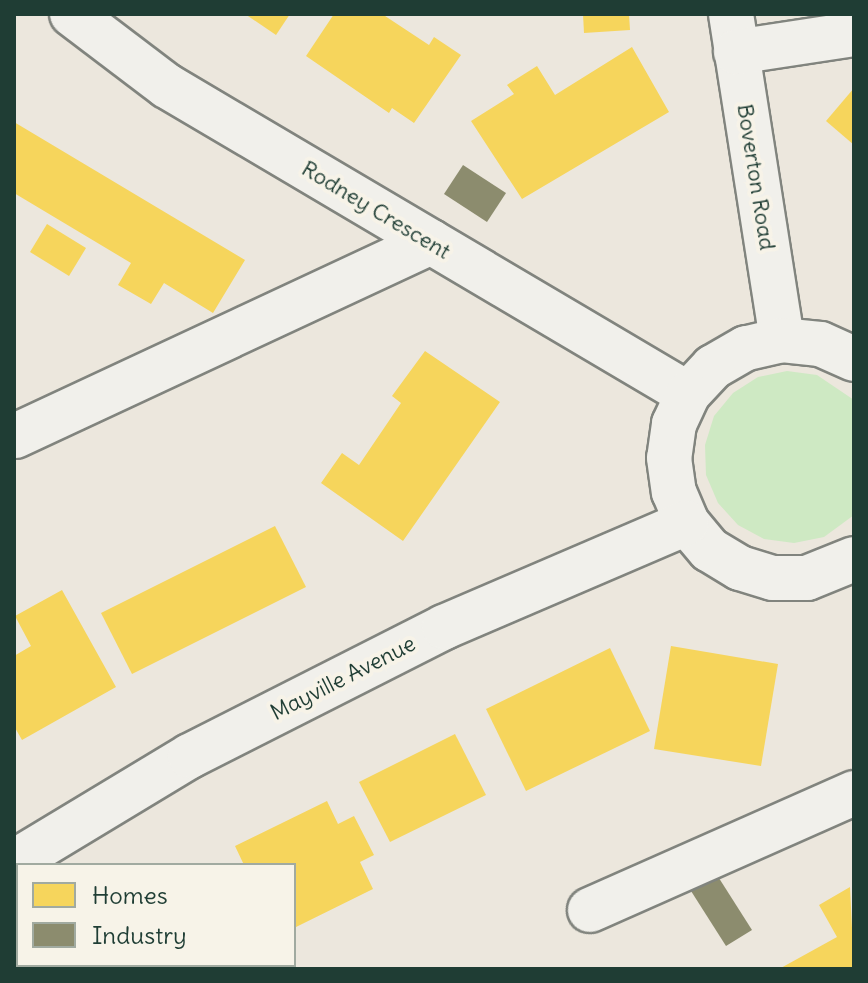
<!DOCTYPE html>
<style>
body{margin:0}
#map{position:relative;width:868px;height:983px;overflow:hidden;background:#ece7dd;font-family:Delius,sans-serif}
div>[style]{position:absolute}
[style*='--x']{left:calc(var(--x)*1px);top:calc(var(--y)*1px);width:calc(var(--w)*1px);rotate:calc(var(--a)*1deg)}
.green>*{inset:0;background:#cee9c3}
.homes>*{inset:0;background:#f6d55c}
.industry>*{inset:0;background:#8c8c6e}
.roads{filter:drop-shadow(2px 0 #81847e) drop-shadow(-2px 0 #81847e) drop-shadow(0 2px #81847e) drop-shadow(0 -2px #81847e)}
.minor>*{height:44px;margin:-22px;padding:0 22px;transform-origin:22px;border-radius:22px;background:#f1f0eb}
span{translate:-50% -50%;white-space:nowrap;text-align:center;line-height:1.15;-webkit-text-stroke:8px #f7f3e8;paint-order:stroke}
.street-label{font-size:22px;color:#1f3d34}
.frame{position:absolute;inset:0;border:16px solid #1f3d34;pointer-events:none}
.legend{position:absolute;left:16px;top:863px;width:280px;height:104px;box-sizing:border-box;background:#f7f3e8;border:2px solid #a1aaa0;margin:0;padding:10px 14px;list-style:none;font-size:24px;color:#1f3d34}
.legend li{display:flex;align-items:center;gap:16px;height:40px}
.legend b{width:40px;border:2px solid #a1aaa0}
</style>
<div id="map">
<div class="green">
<div style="clip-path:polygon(787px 371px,817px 375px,854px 400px,854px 515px,824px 537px,794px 543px,764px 539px,738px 525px,718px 503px,706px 475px,705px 445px,714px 416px,733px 393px,758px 377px)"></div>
</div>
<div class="homes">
<div style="clip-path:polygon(245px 14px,290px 14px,276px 35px)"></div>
<div style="clip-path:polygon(334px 14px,382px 14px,429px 45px,434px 37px,461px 55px,414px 123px,392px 108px,389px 113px,306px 56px)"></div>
<div style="clip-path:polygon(583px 14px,629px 14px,630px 30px,584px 33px)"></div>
<div style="clip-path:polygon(632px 47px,669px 112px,522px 199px,471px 121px,514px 94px,507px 85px,537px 66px,555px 95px)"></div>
<div style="clip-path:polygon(854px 88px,854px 145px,826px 121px)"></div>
<div style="clip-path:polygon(14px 122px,245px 260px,213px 313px,164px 283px,151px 304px,118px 285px,131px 263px,14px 193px)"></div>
<div style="clip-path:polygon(47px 224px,86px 248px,69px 276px,30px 252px)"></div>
<div style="clip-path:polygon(425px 351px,500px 402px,403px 541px,321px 483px,342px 453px,359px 465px,401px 403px,392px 396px)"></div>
<div style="clip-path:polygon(275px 526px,306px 587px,132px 674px,101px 613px)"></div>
<div style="clip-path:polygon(62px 590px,116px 687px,22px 740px,14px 726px,14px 656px,31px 646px,15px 616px)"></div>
<div style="clip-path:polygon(671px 646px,778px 664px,761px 766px,654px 749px)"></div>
<div style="clip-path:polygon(610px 648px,650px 731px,526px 791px,486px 709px)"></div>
<div style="clip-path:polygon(455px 734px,486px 795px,390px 842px,359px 782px)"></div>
<div style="clip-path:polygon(327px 801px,338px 824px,354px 816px,374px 855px,360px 862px,373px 889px,294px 928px,294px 865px,244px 865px,235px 846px)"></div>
<div style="clip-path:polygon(850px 887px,854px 969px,779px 969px,837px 937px,819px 905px)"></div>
<div style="clip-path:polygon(86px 965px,156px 965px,149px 969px)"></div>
</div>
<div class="industry">
<div style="clip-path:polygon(463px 165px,506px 193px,487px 222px,444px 194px)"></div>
<div style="clip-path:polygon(717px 875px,752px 930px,726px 946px,691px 891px)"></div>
</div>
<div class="roads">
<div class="minor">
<div style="--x:72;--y:14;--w:119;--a:37.2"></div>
<div style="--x:167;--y:86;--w:605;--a:30.59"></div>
<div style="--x:731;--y:14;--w:330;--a:81.1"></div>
<div style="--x:736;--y:52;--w:119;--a:-8.7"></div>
<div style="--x:854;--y:359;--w:37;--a:-156"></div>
<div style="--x:820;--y:344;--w:38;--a:-174"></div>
<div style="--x:782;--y:340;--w:37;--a:167"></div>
<div style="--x:746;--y:348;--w:38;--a:150"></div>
<div style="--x:713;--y:367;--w:37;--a:133"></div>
<div style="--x:688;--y:394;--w:33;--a:115"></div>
<div style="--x:674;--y:424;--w:34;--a:98"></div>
<div style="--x:669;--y:458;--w:34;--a:82"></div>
<div style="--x:674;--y:492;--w:34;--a:67"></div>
<div style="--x:687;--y:523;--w:35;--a:50"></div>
<div style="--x:710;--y:550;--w:35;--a:31"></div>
<div style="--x:740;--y:568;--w:34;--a:17"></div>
<div style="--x:773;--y:578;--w:34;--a:0"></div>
<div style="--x:807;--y:578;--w:51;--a:-22"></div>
<div style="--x:15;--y:436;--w:459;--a:-25"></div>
<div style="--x:14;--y:862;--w:205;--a:-31.1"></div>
<div style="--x:190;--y:756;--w:285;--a:-26.9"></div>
<div style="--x:444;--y:627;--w:264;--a:-23.2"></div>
<div style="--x:590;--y:910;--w:289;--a:-23.9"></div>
</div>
</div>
<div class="street-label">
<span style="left:756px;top:177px;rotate:81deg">Boverton Road</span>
<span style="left:376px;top:210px;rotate:31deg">Rodney Crescent</span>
<span style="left:343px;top:678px;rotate:-27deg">Mayville Avenue</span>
</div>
<div class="frame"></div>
<ul class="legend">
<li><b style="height:22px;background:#f6d55c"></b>Homes</li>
<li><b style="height:22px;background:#8c8c6e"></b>Industry</li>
</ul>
</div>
